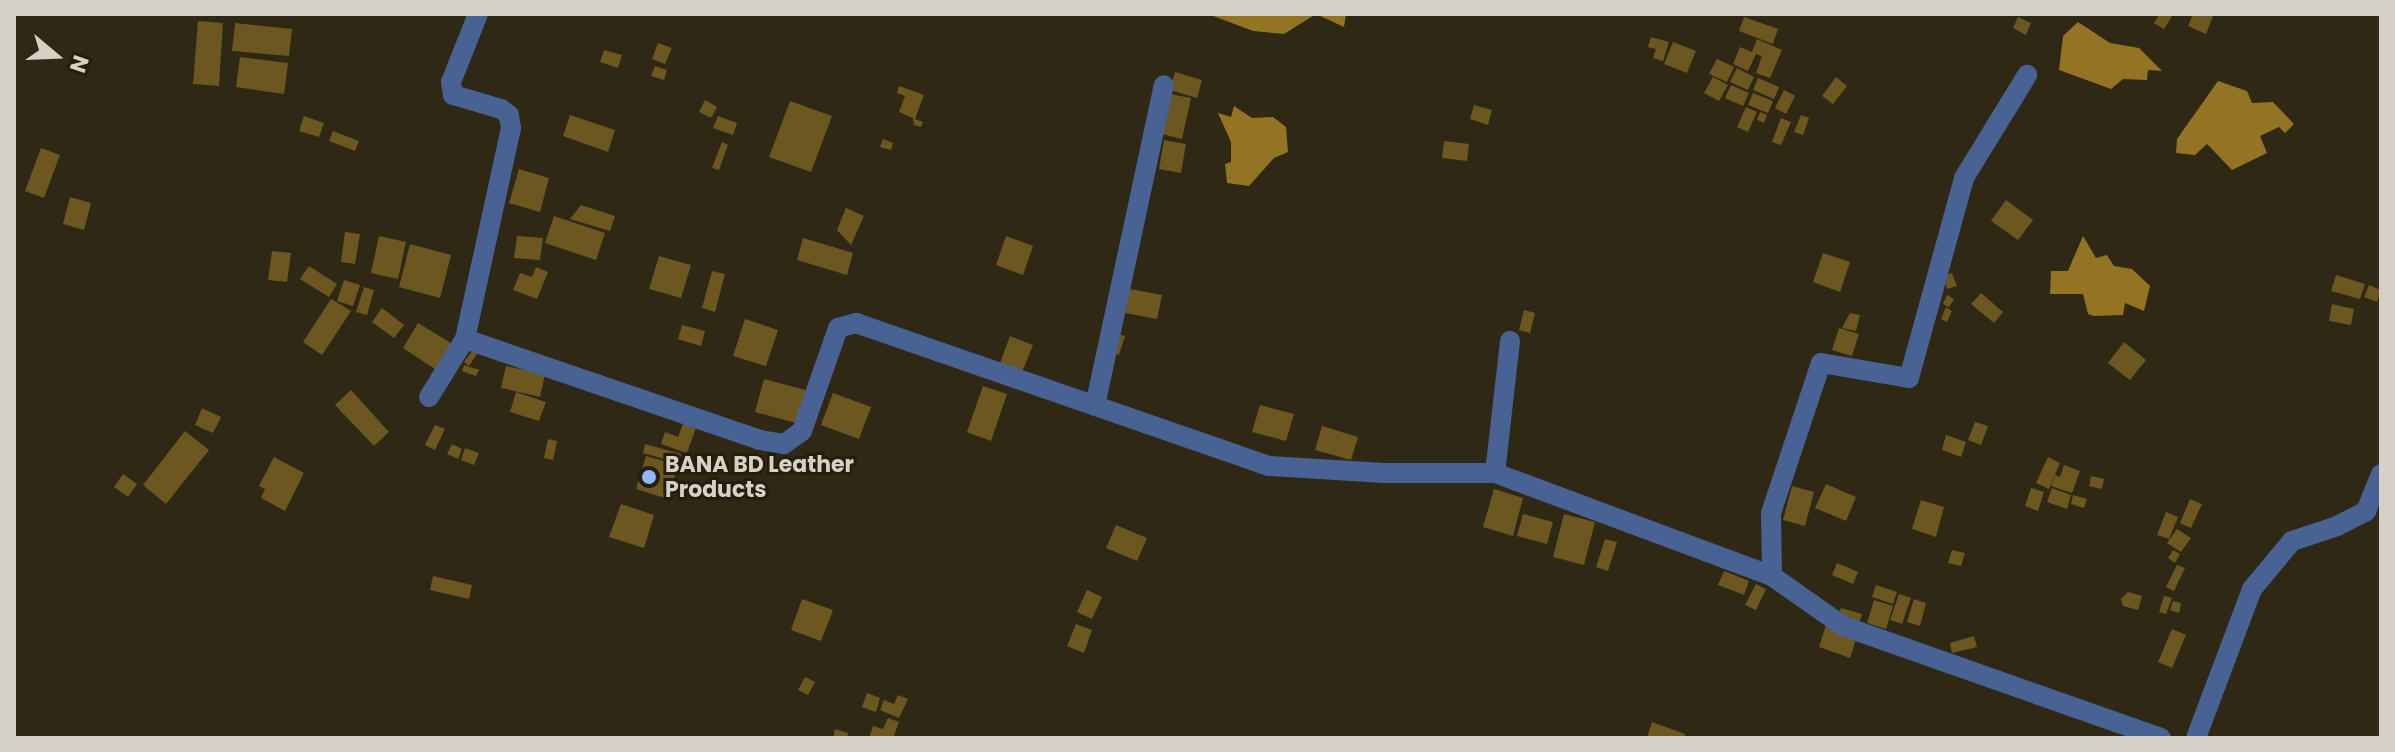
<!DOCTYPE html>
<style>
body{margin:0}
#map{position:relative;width:2395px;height:752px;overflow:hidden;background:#2f2815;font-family:Poppins,sans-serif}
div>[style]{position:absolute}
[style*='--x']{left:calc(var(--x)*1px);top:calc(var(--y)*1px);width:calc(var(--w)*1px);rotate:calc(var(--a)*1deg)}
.water>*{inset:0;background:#927423}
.building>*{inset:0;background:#6c5721}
.minor>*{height:20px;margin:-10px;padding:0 10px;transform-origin:10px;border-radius:10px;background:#476293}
.dots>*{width:22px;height:22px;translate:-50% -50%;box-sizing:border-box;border:4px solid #251e0c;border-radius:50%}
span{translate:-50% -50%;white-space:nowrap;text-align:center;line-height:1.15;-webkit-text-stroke:6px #251e0c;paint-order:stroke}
.poi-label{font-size:22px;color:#d6d1c6;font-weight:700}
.left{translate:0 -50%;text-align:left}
.frame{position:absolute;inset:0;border:16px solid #d6d1c6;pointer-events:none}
.north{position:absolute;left:16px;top:16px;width:80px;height:80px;-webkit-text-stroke:6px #251e0c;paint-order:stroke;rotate:109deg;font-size:22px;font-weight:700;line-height:32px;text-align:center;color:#d6d1c6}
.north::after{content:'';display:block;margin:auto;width:28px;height:36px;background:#d6d1c6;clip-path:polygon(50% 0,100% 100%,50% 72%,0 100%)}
</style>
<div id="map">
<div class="water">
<div style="clip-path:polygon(1208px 14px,1346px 14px,1344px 27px,1316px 14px,1284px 34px,1253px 31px)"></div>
<div style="clip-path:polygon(2078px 22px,2110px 43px,2139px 48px,2162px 71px,2148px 70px,2147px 80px,2123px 79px,2111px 89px,2059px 70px,2063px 36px)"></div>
<div style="clip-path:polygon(2218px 81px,2247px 91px,2252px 103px,2273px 102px,2294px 124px,2285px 133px,2279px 127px,2260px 136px,2267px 153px,2232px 170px,2207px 144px,2195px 155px,2176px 153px,2177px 139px)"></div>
<div style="clip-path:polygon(1234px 106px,1252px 118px,1273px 117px,1286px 127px,1288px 152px,1274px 158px,1249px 186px,1227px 183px,1225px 164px,1231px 162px,1231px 142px,1218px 113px,1231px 117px)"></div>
<div style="clip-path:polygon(2083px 236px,2096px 258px,2107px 255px,2114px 266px,2132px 269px,2150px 286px,2144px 311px,2125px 303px,2123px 315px,2094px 316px,2088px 314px,2083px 294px,2050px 294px,2051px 271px,2068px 271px)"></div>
</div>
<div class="building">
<div style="clip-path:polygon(2160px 14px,2172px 16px,2164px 29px,2154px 23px)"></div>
<div style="clip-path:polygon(2193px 14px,2213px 16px,2206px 34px,2188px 26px)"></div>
<div style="clip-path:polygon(1744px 17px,1778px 29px,1773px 44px,1739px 31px)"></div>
<div style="clip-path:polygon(2018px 17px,2031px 23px,2026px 35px,2013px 28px)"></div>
<div style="clip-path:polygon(198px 21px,223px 23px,219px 86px,193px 84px)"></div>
<div style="clip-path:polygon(235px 23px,292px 29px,289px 56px,232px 51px)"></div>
<div style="clip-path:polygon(1651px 37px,1669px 42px,1663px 61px,1653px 58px,1656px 49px,1648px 47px)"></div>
<div style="clip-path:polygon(1757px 39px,1782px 50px,1770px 78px,1756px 73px,1762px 56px,1756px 54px,1748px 71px,1733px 64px,1740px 47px,1752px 52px)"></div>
<div style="clip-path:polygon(1673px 42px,1696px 51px,1687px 73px,1664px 64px)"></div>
<div style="clip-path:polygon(658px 43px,672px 48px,665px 64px,652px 59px)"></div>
<div style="clip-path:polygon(604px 50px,622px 55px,618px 68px,600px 62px)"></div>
<div style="clip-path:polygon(240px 57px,288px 63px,284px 94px,236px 87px)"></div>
<div style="clip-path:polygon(1717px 59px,1734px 67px,1727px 82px,1709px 74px)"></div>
<div style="clip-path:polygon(655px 66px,667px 70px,664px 80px,651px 76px)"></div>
<div style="clip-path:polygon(1737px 68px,1754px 77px,1748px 90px,1730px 82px)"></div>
<div style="clip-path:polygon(1175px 72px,1202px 80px,1197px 98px,1170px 90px)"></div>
<div style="clip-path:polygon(1713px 77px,1728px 85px,1719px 101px,1704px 93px)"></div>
<div style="clip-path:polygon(1836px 77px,1847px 86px,1833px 104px,1822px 96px)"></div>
<div style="clip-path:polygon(1758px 78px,1779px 87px,1774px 99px,1753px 90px)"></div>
<div style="clip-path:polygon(1731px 85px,1749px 93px,1743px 106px,1725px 98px)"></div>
<div style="clip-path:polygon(899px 86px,924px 95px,915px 119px,923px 122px,921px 127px,914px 125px,913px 118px,899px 112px,905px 96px,897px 93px)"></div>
<div style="clip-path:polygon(1784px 90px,1795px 96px,1786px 114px,1775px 108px)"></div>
<div style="clip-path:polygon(1753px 93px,1773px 101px,1768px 113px,1748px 105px)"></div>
<div style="clip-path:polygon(1170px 94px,1191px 98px,1182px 139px,1162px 134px)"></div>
<div style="clip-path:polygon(705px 100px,717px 107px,711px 118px,699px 112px)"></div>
<div style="clip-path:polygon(790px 101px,832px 116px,811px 172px,769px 157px)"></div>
<div style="clip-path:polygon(1474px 105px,1492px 110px,1488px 125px,1470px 119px)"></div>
<div style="clip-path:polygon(1746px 107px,1757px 112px,1748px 132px,1737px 127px)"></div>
<div style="clip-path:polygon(1760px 112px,1767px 115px,1764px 123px,1757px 120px)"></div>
<div style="clip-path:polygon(570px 115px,615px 130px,608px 152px,563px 136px)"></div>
<div style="clip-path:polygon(1801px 115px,1809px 118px,1803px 135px,1794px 132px)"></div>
<div style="clip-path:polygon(304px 116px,324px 123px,319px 137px,299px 131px)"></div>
<div style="clip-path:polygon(718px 116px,737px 123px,733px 135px,713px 128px)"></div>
<div style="clip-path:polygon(1781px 118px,1791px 122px,1781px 145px,1772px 142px)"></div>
<div style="clip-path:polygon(333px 131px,359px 141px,355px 151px,329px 141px)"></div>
<div style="clip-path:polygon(883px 139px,893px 143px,891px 150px,880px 147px)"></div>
<div style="clip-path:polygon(1164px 140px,1186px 144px,1181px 173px,1159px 169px)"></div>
<div style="clip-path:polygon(1444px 141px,1469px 144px,1467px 161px,1442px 158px)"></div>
<div style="clip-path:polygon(722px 142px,728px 145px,719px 170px,712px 168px)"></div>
<div style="clip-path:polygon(41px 148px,60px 155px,44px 198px,25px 191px)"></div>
<div style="clip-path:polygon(519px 169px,549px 178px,540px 212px,509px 203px)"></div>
<div style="clip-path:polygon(70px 197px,91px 203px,84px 230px,63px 224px)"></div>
<div style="clip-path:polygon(2006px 200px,2033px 220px,2018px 240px,1991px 221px)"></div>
<div style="clip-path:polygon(581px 205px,615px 216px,610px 231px,570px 219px)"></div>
<div style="clip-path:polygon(846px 208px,864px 216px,851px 245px,837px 230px)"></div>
<div style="clip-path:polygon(554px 216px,605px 233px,596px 260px,545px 243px)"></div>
<div style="clip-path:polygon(345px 232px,360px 234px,355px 264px,341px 262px)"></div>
<div style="clip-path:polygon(379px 236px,406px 242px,398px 279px,371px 273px)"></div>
<div style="clip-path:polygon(517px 236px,543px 238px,540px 260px,514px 258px)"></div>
<div style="clip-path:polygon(1006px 236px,1033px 246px,1023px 275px,996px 265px)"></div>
<div style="clip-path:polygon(803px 238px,853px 253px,847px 275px,797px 260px)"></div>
<div style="clip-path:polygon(410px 244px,451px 255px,440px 298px,399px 287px)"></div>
<div style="clip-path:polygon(272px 251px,291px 253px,287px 282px,268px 280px)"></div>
<div style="clip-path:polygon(1823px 253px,1850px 262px,1840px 292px,1813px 282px)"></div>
<div style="clip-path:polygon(659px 256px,691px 265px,681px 298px,649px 289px)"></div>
<div style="clip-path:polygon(309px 266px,337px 284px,329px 297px,300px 279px)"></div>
<div style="clip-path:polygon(536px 267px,548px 272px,537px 299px,513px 290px,520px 273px,532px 277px)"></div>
<div style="clip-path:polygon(712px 271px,725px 274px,715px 312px,702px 308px)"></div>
<div style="clip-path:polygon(1952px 273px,1957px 286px,1947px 289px,1943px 276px)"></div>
<div style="clip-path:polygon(2336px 275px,2365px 284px,2360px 299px,2331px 291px)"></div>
<div style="clip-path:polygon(344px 280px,360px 285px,353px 306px,337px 301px)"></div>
<div style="clip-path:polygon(2369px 285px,2381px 290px,2377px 302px,2364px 297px)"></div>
<div style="clip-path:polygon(364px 287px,374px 290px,367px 315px,356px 312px)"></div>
<div style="clip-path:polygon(1130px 289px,1162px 295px,1157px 319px,1125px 313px)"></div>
<div style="clip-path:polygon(1981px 293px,2003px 312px,1994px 323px,1971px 304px)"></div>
<div style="clip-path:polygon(1947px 295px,1954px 299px,1949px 307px,1943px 304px)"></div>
<div style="clip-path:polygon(331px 299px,351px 311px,322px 355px,303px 342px)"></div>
<div style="clip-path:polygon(2332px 304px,2354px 309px,2351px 325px,2329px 321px)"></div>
<div style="clip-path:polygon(1946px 307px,1952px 311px,1947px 322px,1941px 319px)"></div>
<div style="clip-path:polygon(382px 308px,404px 325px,394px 338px,372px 322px)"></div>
<div style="clip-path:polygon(1524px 310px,1535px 313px,1530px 333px,1519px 330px)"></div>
<div style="clip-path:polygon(1850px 313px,1860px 315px,1856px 331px,1842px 328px)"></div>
<div style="clip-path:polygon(745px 319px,778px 330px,766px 366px,733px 356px)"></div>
<div style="clip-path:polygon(418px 323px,454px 345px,438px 371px,403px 348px)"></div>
<div style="clip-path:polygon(682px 325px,705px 331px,701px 346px,678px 339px)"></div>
<div style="clip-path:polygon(1839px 328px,1859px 334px,1852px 356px,1832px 350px)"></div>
<div style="clip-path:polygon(1114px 333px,1125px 336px,1119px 355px,1109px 352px)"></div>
<div style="clip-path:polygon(1010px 336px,1033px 345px,1021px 375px,999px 366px)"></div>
<div style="clip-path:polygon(2124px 342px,2146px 360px,2130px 380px,2108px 363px)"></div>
<div style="clip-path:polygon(474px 348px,479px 351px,469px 366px,464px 362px)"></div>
<div style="clip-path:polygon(464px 365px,479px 370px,476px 376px,462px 371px)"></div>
<div style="clip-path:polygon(506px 366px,545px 374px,540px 397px,501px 388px)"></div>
<div style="clip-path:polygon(764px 379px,809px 391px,800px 424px,755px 412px)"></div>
<div style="clip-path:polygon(983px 386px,1007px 394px,991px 441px,967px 432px)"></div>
<div style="clip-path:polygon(351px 390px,389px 432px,374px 446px,335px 405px)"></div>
<div style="clip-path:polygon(516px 392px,546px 402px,539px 421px,510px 412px)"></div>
<div style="clip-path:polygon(833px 393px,871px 407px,859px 439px,821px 425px)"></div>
<div style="clip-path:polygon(1260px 405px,1294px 414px,1286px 441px,1252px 432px)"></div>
<div style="clip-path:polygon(202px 408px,221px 417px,213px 433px,195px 425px)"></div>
<div style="clip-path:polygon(685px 418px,698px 422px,687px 453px,661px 444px,665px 432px,678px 437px)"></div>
<div style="clip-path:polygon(1975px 422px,1988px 426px,1981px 445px,1968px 440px)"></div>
<div style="clip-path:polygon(435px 425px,445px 429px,435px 450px,425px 445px)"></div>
<div style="clip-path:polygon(1322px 426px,1358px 437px,1351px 460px,1315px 450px)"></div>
<div style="clip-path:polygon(185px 431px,209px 450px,166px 504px,143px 485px)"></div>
<div style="clip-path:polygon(1946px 435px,1966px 442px,1961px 457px,1942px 450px)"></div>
<div style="clip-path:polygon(548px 439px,557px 441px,553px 460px,544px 458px)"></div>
<div style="clip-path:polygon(452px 444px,462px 449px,458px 459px,447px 454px)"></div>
<div style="clip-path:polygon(645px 444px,681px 454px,679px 463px,643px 453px)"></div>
<div style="clip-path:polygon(465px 448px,479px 453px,474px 465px,461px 460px)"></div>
<div style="clip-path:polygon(646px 456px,678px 465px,668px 499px,636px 489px)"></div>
<div style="clip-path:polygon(274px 457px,304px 473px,285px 511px,261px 498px,265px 489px,259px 486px)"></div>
<div style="clip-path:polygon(2048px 457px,2060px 463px,2049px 489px,2036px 483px)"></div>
<div style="clip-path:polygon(2064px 465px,2080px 471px,2072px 493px,2051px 486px,2055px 475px,2060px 477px)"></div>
<div style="clip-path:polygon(123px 474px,137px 484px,128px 497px,114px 487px)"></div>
<div style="clip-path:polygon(2091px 476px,2104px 479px,2102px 489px,2089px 486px)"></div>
<div style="clip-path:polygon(1826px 484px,1856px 497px,1846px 521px,1815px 508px)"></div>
<div style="clip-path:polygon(1792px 486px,1814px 492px,1805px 526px,1783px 520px)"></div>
<div style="clip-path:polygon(2031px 488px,2044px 492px,2038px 511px,2025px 506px)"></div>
<div style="clip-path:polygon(2052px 488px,2071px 495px,2067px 509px,2047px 502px)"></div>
<div style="clip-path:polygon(1494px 489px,1523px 498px,1513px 536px,1483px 527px)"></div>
<div style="clip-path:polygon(2073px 495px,2087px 499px,2084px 508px,2071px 504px)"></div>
<div style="clip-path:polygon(2190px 499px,2202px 504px,2191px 528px,2180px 523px)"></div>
<div style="clip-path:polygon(1921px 500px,1944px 507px,1936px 537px,1912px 529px)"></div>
<div style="clip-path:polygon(621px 504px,654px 515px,644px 548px,609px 537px)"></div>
<div style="clip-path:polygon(2166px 512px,2178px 517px,2169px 539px,2157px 535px)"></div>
<div style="clip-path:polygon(1523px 514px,1553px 522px,1547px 544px,1517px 536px)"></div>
<div style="clip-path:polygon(1564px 514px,1595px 522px,1584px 565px,1553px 557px)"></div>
<div style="clip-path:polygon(1116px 525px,1147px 538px,1137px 561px,1106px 548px)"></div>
<div style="clip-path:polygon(2177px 529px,2191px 538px,2181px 552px,2167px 543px)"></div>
<div style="clip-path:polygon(1605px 539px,1617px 542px,1608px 571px,1596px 567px)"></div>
<div style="clip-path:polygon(1952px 550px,1965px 553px,1961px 566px,1948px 563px)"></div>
<div style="clip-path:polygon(2173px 550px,2180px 554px,2175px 563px,2168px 558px)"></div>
<div style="clip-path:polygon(1837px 563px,1858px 572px,1853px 584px,1832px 575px)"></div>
<div style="clip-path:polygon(2177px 565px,2185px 568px,2174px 591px,2166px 587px)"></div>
<div style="clip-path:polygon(1724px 571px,1749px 581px,1744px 595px,1718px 585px)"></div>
<div style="clip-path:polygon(433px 576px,472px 585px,469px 599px,430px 590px)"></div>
<div style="clip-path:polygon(1756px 584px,1766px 589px,1756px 610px,1745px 605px)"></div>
<div style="clip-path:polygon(1876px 585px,1897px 592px,1893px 604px,1872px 597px)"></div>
<div style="clip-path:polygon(1087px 590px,1102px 597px,1092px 619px,1077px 612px)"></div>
<div style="clip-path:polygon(2128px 592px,2142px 596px,2138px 610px,2123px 606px,2121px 599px)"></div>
<div style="clip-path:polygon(1899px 594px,1911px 598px,1902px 624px,1890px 620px)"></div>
<div style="clip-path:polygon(2164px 596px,2172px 598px,2166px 614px,2159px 612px)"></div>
<div style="clip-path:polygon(802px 599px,833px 610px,821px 641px,791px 630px)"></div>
<div style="clip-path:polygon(1914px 599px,1926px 603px,1920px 626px,1907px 622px)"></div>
<div style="clip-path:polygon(1874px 600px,1893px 606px,1886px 629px,1867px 623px)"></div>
<div style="clip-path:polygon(2173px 601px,2181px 603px,2179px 613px,2170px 610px)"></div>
<div style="clip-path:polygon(1841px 608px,1862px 614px,1858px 627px,1836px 620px)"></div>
<div style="clip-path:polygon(1827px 622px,1858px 633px,1850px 658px,1819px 647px)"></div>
<div style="clip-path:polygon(1076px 624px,1092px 630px,1084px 653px,1067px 646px)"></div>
<div style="clip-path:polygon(2172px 629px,2186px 635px,2172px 668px,2158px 662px)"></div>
<div style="clip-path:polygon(1974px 636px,1977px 647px,1952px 653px,1950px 643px)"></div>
<div style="clip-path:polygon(805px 677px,815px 682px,808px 695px,798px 690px)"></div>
<div style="clip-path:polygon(867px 693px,880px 698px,876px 712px,862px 707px)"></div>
<div style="clip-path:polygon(898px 695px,908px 699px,899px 718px,880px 710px,884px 700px,894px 704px)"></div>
<div style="clip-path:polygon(888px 718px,899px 722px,893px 738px,869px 738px,873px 726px,883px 729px)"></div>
<div style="clip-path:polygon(1652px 722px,1685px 734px,1684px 738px,1647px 738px)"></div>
<div style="clip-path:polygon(835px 729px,848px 733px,847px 738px,833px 738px)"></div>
</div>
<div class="minor">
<div style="--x:465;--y:339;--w:312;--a:18.9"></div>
<div style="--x:760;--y:440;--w:24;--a:9"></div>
<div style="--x:784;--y:444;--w:22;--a:-36"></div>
<div style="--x:802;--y:431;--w:109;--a:-70.7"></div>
<div style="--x:838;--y:328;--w:19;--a:-16"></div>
<div style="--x:856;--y:323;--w:437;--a:19.1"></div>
<div style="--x:1269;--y:466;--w:115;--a:3.5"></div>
<div style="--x:1384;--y:473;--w:111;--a:0"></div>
<div style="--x:1495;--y:473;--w:296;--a:20.4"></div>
<div style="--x:1772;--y:576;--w:87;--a:35.2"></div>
<div style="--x:1843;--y:626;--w:337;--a:19.4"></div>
<div style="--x:429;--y:397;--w:68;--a:-58.2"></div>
<div style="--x:465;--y:339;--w:216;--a:-77.7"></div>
<div style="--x:511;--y:128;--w:13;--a:-99"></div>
<div style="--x:509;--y:115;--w:10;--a:-143"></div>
<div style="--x:501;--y:109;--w:50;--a:-163.7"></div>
<div style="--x:453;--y:95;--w:13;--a:-99"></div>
<div style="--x:451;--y:82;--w:73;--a:-68.3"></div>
<div style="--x:1095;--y:406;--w:328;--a:-77.9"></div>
<div style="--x:1495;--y:473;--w:133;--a:-83.5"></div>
<div style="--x:1772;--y:576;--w:63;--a:-90.9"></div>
<div style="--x:1771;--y:513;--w:158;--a:-71.6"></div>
<div style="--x:1821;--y:363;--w:89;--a:9.7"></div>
<div style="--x:1909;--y:378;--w:207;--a:-74.6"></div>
<div style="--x:1964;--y:178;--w:121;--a:-58.5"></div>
<div style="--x:2196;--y:738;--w:159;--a:-69.4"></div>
<div style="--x:2252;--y:589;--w:62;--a:-50.2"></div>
<div style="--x:2292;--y:541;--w:47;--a:-18.4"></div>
<div style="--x:2337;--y:526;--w:33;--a:-27"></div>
<div style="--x:2366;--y:511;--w:40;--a:-68"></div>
</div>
<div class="dots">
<div style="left:649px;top:477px;background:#91b8fd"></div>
</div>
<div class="poi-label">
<span class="left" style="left:665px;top:477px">BANA BD Leather<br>Products</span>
</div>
<div class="frame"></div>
<div class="north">N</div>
</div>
